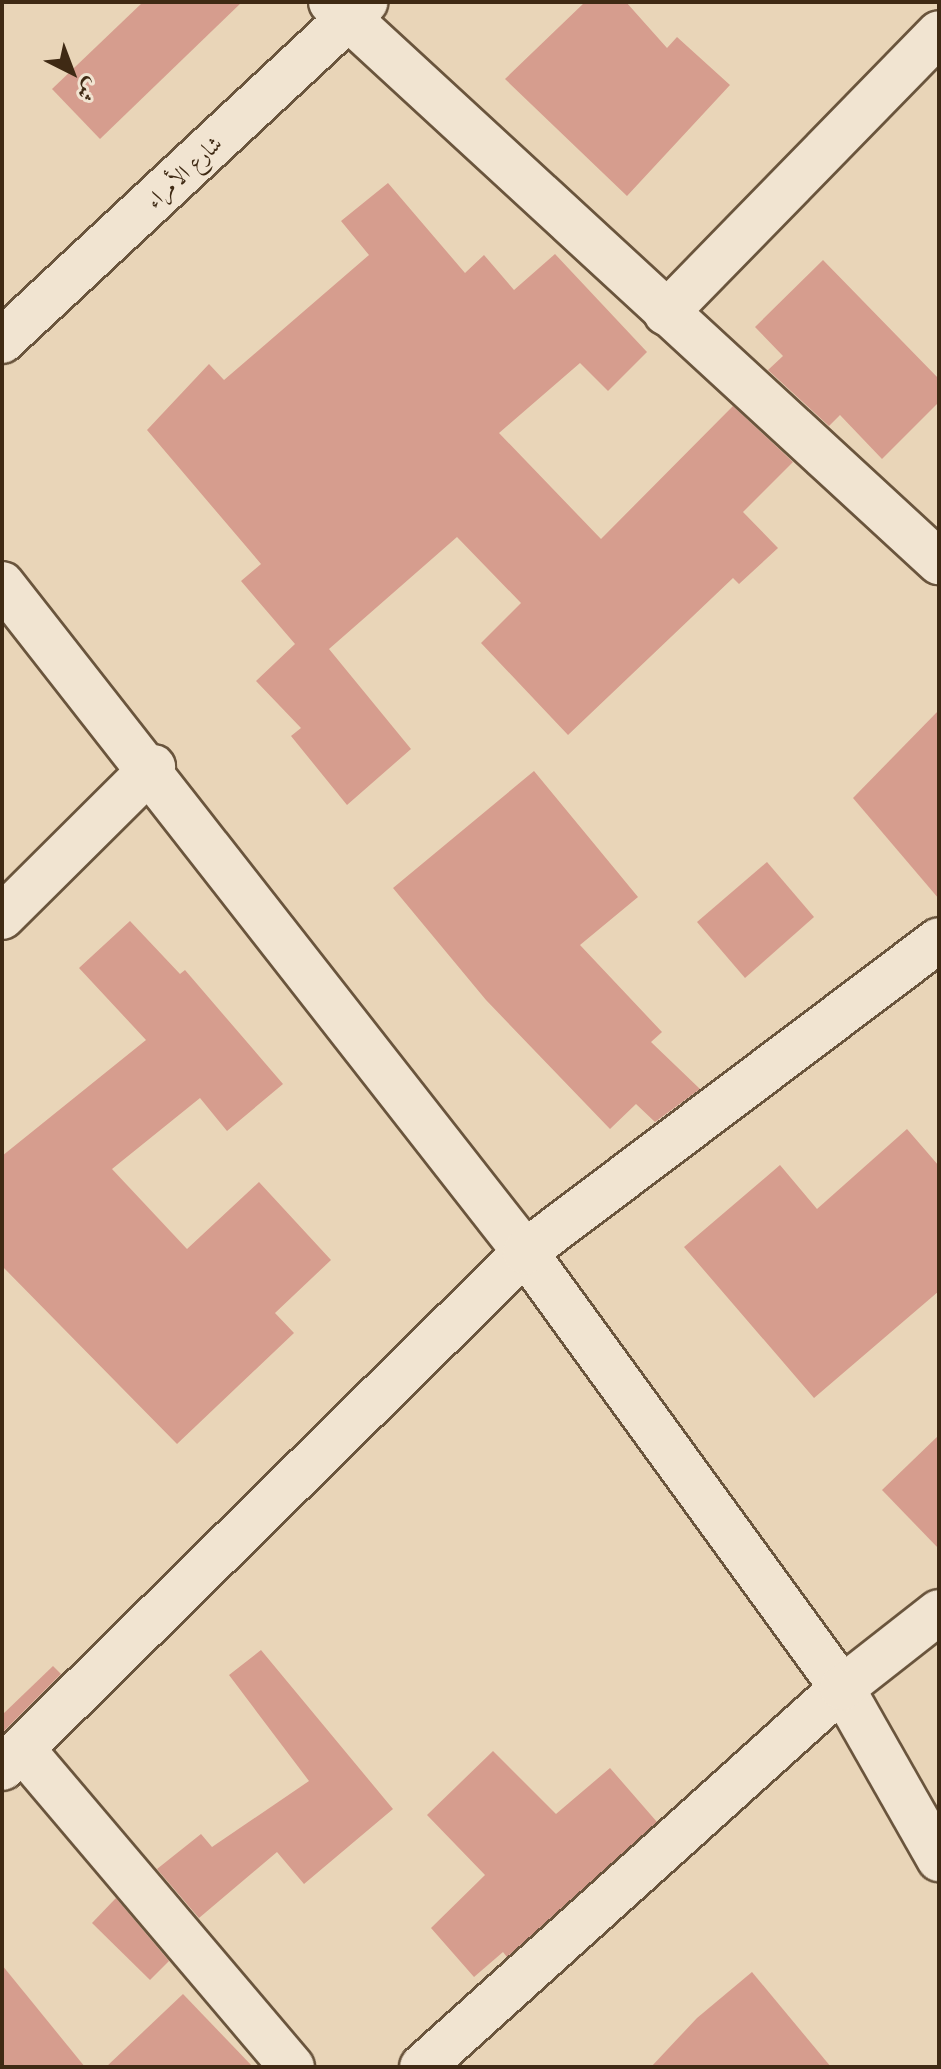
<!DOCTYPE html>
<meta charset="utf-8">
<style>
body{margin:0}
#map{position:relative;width:941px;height:2069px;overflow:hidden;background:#e9d5b8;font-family:"Libre Caslon Text",Amiri,serif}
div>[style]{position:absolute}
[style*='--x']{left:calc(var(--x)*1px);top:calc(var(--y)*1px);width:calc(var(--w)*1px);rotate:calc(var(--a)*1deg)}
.building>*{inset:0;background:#d69d8e}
.roads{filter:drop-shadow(2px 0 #6a553d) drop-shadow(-2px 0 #6a553d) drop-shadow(0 2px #6a553d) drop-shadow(0 -2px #6a553d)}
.minor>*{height:44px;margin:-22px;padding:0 22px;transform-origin:22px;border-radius:22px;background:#f1e4d1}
span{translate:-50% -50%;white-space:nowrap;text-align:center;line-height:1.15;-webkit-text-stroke:7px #f1e4d1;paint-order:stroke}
.street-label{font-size:22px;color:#3f2a14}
.frame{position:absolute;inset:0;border:4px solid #3f2a14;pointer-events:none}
.north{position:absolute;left:32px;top:32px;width:80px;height:80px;-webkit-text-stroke:6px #f1e4d1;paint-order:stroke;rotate:138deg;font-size:22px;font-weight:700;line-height:32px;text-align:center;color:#3f2a14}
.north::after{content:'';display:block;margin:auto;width:28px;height:36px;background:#3f2a14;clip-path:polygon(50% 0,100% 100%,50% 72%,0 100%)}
</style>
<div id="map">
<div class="building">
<div style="clip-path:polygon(143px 2px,242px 2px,100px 139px,52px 89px)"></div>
<div style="clip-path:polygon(585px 2px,626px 2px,667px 48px,677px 37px,730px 85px,627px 196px,505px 79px)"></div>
<div style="clip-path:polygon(388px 183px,465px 273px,484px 255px,514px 290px,555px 254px,647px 352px,608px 391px,580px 363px,499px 433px,601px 539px,733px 406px,793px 462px,743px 512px,778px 548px,739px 584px,733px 578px,568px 735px,481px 643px,521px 603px,457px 537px,329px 649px,411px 749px,347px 805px,291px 736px,301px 728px,256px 681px,295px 644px,241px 581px,261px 564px,147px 430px,209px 364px,224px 380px,369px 255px,341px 221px)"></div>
<div style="clip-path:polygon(823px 260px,939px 379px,939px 402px,882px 459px,840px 415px,829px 426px,768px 370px,783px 356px,755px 327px)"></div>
<div style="clip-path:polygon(939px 710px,939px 899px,853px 798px)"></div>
<div style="clip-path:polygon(534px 771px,638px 897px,580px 945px,662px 1032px,651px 1042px,700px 1089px,655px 1122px,636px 1104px,610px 1129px,486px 1000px,393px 888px)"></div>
<div style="clip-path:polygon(767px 862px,814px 917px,745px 978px,697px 922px)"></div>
<div style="clip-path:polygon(130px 921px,180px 974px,185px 970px,283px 1084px,227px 1131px,200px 1098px,112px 1169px,187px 1249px,259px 1182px,331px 1260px,275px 1313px,294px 1333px,177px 1444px,2px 1266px,2px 1156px,146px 1040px,79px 968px)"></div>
<div style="clip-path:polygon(907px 1129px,939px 1166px,939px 1291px,814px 1398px,684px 1247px,780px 1165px,817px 1209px)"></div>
<div style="clip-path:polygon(939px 1435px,939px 1549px,882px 1490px)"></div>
<div style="clip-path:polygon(261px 1650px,393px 1809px,304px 1884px,277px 1852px,199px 1918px,157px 1869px,201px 1834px,212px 1847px,309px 1781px,229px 1675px)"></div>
<div style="clip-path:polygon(53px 1666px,61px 1674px,2px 1733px,2px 1715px)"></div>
<div style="clip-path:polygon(493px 1751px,556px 1814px,610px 1768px,657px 1822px,507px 1957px,503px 1952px,474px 1977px,431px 1928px,485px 1875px,427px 1815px)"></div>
<div style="clip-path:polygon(116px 1898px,169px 1961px,150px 1980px,92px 1923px)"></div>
<div style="clip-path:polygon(2px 1965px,85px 2067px,2px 2067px)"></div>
<div style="clip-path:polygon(752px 1972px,831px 2067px,651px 2067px,697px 2018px)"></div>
<div style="clip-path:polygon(183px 1994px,253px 2067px,106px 2067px)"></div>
</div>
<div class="roads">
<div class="minor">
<div style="--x:331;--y:2;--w:827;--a:42.65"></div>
<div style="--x:666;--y:313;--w:391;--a:-45.7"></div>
<div style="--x:2;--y:341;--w:497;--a:-43"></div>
<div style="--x:2;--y:584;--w:848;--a:51.94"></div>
<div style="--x:525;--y:1252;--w:539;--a:53.98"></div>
<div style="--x:842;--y:1688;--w:197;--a:60.4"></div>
<div style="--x:2;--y:917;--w:213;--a:-44.8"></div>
<div style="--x:23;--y:1750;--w:416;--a:49.7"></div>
<div style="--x:2;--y:1768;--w:735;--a:-44.61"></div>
<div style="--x:525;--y:1252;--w:518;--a:-37"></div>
<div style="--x:422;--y:2067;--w:566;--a:-42.06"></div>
<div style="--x:842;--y:1688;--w:123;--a:-38.1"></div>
</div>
</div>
<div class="street-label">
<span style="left:184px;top:172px;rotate:-43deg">شارع الأمراء</span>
</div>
<div class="frame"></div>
<div class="north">ش</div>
</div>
